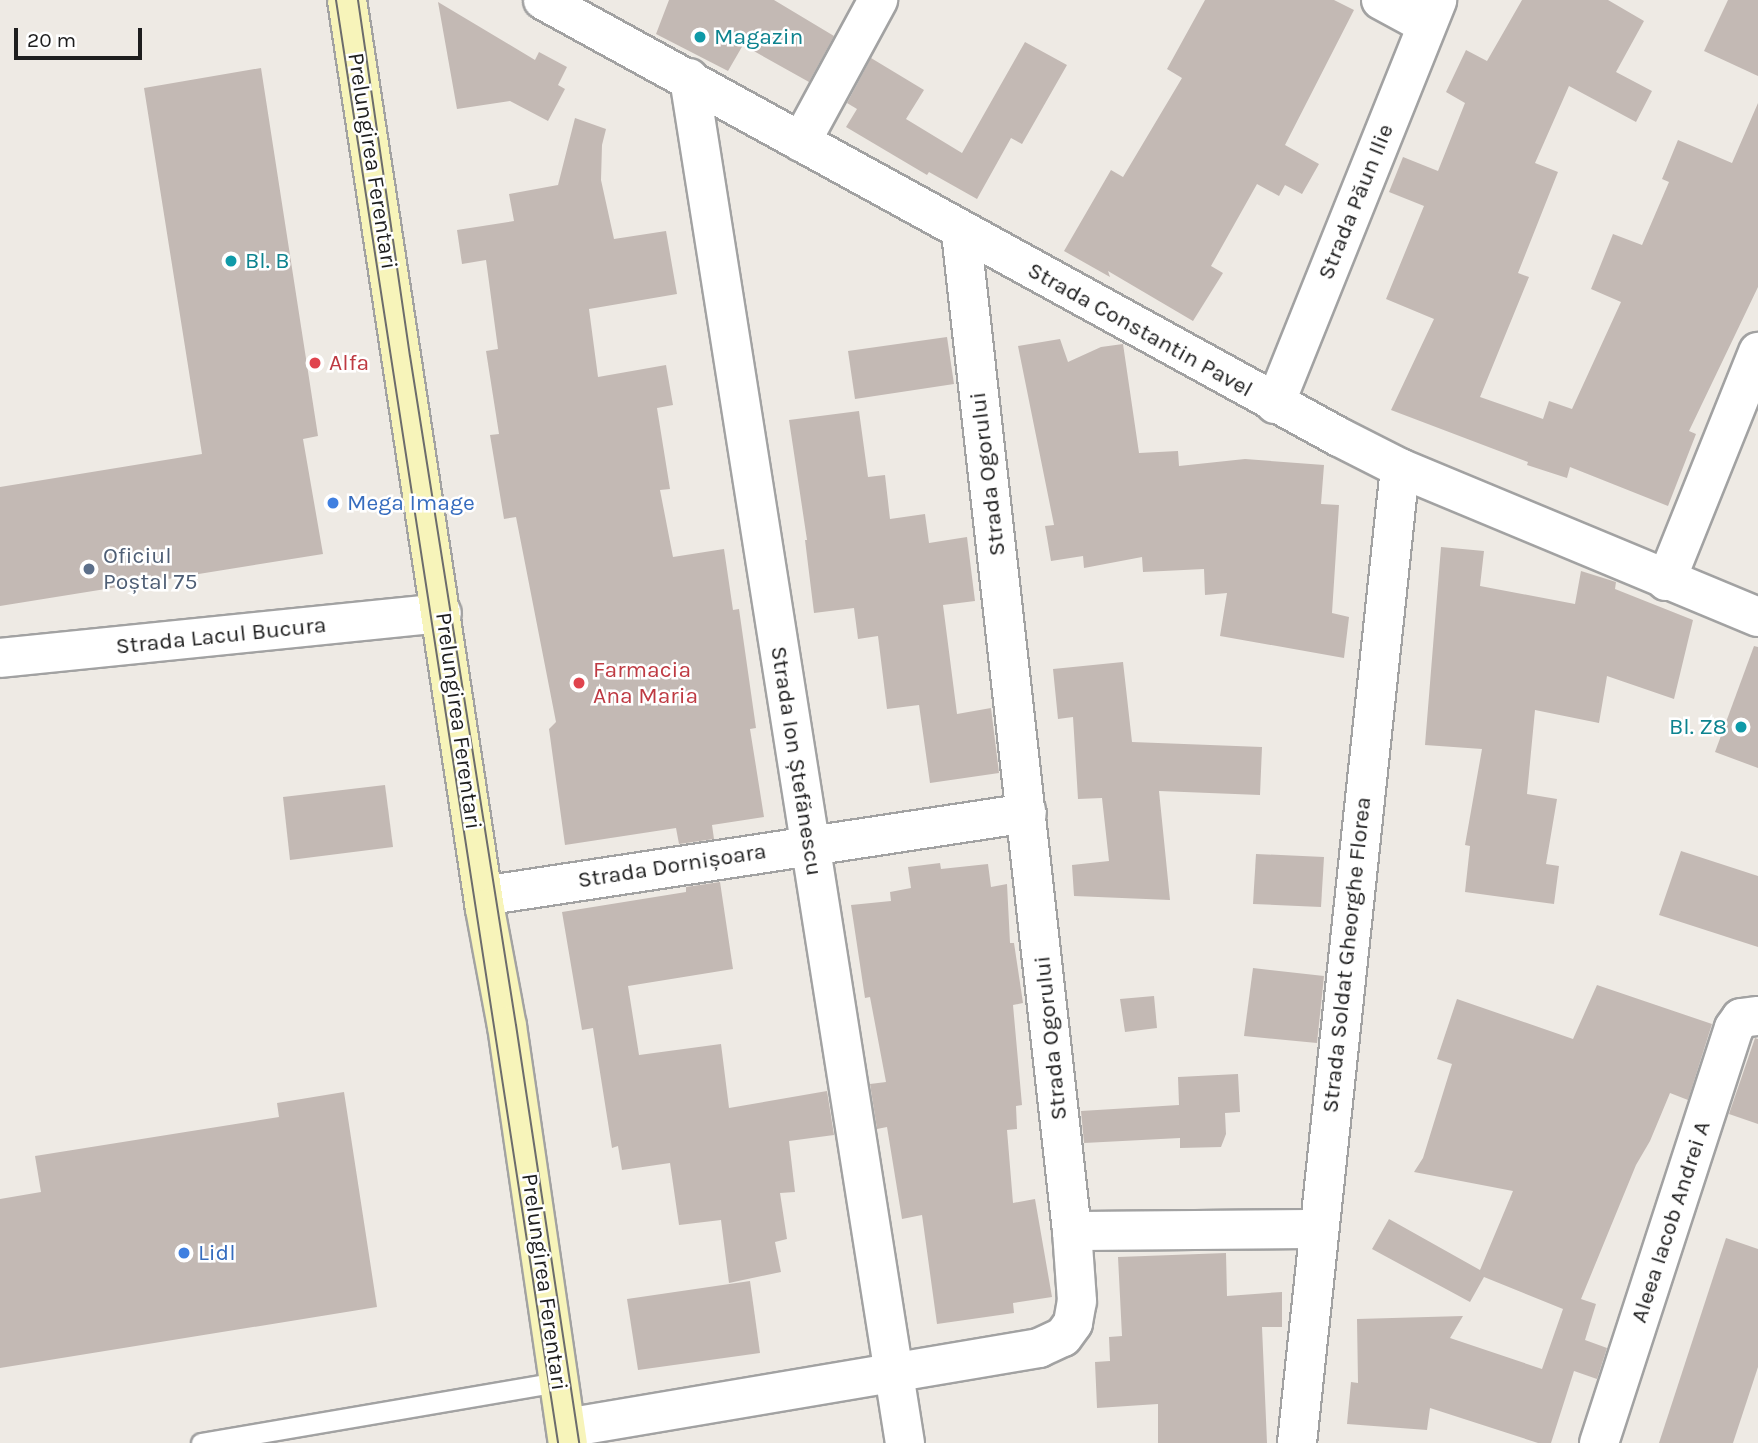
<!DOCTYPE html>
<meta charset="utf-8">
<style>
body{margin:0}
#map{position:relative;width:1758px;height:1443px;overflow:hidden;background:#eeeae4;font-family:Karla,sans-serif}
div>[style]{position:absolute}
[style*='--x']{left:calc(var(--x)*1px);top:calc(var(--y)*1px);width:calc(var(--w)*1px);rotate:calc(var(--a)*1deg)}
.building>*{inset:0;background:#c3b9b4}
.roads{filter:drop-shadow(2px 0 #a2a2a2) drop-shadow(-2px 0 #a2a2a2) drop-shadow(0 2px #a2a2a2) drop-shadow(0 -2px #a2a2a2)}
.service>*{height:19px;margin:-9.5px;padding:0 9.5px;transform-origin:9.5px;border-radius:9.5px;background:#fff}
.minor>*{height:38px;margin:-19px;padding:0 19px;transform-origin:19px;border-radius:19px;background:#fff}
.secondary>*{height:38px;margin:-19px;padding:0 19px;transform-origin:19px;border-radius:19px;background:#f7f4ba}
.tram>*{height:2px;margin:-1px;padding:0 1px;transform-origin:1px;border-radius:1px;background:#6c6c6c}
.dots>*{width:19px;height:19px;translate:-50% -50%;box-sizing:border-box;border:4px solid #fff;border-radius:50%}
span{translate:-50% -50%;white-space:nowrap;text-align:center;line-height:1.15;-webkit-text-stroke:5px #fff;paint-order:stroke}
.culture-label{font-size:23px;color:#0d838f}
.left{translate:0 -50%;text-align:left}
.right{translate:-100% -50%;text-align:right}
.street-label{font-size:23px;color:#1e1e1e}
.health-label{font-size:23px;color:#be3a42}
.shop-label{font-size:23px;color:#366cbe}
.service-label{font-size:23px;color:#4e5e75}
.scale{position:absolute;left:14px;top:28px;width:128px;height:32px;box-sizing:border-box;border:4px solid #1e1e1e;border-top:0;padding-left:9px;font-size:21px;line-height:24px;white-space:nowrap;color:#1e1e1e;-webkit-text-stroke:5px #fff;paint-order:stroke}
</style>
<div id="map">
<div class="building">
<div style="clip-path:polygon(669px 0,774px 0,834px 36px,809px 82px,743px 45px,728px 71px,656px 34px)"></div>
<div style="clip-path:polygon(1205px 0,1334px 0,1354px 10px,1285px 145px,1319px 164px,1302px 194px,1285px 185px,1279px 196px,1257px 184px,1211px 266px,1223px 273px,1193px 321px,1108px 271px,1110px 277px,1064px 251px,1111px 170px,1123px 177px,1182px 78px,1167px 69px)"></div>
<div style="clip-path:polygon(1522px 0,1608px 0,1644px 21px,1616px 72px,1652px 91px,1636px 122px,1569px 86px,1535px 163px,1558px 172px,1518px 273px,1529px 277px,1480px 397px,1543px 419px,1549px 401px,1572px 409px,1621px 302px,1591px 289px,1613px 234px,1642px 245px,1669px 182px,1662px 179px,1678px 140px,1732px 163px,1758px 103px,1758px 287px,1689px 431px,1696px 434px,1668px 506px,1570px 467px,1567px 478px,1527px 465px,1528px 462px,1391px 410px,1434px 319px,1386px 299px,1424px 206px,1389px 192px,1403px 157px,1438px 171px,1465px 103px,1446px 92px,1466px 50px,1487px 61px)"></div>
<div style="clip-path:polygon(1728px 0,1758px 0,1758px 76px,1704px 51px)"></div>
<div style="clip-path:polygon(438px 2px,535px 60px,539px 52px,567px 67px,558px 85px,565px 89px,548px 121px,510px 101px,457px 109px)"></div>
<div style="clip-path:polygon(1025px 42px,1067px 65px,1022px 144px,1011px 138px,977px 199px,929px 172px,927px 175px,846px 127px,857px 109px,847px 103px,871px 58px,924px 90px,906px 119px,962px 153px)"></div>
<div style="clip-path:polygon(261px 68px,318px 436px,303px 439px,323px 554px,0 606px,0 487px,202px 454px,144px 88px)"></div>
<div style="clip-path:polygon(575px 118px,606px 129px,602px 145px,601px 180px,614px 239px,666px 231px,677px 294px,589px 309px,598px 377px,666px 365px,673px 405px,657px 408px,670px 489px,660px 490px,673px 557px,724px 549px,733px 610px,739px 609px,756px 728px,750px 729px,764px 817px,712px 825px,714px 839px,679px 844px,676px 828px,565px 845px,549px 729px,556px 722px,516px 517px,504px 519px,490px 435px,499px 434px,486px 351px,498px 349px,486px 260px,462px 264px,457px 230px,514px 221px,509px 194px,558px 185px)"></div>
<div style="clip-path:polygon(947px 337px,954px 384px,855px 399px,848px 351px)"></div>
<div style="clip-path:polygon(1060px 339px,1068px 362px,1101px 347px,1123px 344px,1139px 453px,1178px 451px,1179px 466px,1245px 459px,1324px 465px,1321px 504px,1339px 505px,1332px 613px,1349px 617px,1344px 658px,1220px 636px,1227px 593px,1205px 595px,1204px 569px,1143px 572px,1142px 557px,1084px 568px,1083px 556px,1051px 561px,1045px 526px,1054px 525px,1018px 346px)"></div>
<div style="clip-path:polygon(859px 411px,868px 477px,885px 475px,890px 519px,925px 514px,929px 543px,967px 537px,975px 601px,943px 605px,957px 714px,991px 708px,999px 773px,930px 783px,919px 705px,887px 709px,878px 636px,858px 639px,854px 608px,814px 613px,805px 540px,807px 540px,789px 420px)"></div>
<div style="clip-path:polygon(1441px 547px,1484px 551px,1480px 586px,1575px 604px,1581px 571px,1616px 582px,1615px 589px,1693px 620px,1674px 699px,1607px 676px,1599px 723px,1535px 710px,1527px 794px,1557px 799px,1546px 864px,1559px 866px,1554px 904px,1465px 892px,1470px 846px,1465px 845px,1482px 749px,1425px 745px)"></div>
<div style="clip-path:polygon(1754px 646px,1758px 647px,1758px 768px,1715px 752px)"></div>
<div style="clip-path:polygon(1123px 662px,1132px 742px,1262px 747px,1260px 795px,1159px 791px,1170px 900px,1074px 896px,1072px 865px,1109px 861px,1102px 798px,1078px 799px,1073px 717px,1058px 719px,1053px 669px)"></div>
<div style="clip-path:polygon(385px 785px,393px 847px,290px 860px,283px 797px)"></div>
<div style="clip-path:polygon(1681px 851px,1758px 876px,1758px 947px,1659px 915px)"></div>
<div style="clip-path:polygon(1256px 854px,1324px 857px,1321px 907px,1253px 904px)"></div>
<div style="clip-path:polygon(940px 863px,941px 869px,988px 864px,991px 887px,1007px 884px,1010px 943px,1014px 943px,1023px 1003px,1013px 1005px,1022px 1105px,1016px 1106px,1017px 1129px,1007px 1130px,1013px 1203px,1035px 1199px,1052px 1297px,1013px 1303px,1014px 1313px,937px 1324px,922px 1215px,902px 1219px,887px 1127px,877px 1129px,870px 1084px,886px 1082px,870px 997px,865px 998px,851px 905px,891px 901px,890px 892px,911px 888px,908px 867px)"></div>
<div style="clip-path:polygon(720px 882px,733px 969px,628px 986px,639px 1055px,721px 1044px,729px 1108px,827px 1091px,834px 1135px,789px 1141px,795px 1192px,780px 1193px,787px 1239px,775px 1242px,781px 1272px,729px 1283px,721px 1220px,679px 1225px,670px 1163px,622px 1170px,618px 1146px,612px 1148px,593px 1028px,582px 1030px,562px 912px,686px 892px,686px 887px)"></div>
<div style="clip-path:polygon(1253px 968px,1324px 976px,1317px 1043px,1244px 1036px)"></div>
<div style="clip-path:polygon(1597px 985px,1712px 1024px,1688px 1100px,1670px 1093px,1650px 1141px,1636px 1165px,1581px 1299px,1596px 1304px,1585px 1340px,1607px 1348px,1597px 1379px,1574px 1371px,1551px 1443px,1538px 1443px,1430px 1408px,1427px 1430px,1347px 1424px,1351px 1382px,1358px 1383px,1357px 1319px,1463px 1316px,1450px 1338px,1542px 1369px,1563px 1309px,1484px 1277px,1470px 1302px,1372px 1249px,1389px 1219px,1480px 1270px,1513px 1191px,1414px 1172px,1423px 1158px,1452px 1064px,1437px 1059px,1457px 999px,1573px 1039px)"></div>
<div style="clip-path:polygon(1154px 996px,1157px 1028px,1125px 1032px,1120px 999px)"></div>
<div style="clip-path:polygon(1755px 1038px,1758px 1039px,1758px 1124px,1729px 1114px)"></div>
<div style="clip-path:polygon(1238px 1074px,1240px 1112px,1225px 1113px,1226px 1134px,1221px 1147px,1180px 1148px,1180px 1138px,1084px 1143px,1081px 1111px,1179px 1105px,1178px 1077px)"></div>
<div style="clip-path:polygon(344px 1092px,377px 1307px,0 1368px,0 1199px,41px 1192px,35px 1156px,279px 1117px,277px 1103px)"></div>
<div style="clip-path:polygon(1726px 1238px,1758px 1249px,1758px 1367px,1733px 1443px,1659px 1443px)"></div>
<div style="clip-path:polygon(1226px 1253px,1227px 1296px,1282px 1292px,1282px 1327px,1262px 1327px,1267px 1443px,1158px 1443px,1158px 1404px,1097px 1408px,1095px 1362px,1110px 1361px,1109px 1337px,1122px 1336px,1118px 1257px)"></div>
<div style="clip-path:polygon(750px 1281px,760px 1353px,638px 1370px,627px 1299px)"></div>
</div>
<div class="roads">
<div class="service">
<div style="--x:201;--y:1443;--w:362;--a:-9.7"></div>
</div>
<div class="minor">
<div style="--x:543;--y:0;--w:908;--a:28.77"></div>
<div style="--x:1339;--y:437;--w:68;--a:26.9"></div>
<div style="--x:1400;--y:468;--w:388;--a:22.6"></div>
<div style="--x:1381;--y:0;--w:52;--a:28.5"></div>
<div style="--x:689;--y:78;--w:1382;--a:81.01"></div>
<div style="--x:801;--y:142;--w:162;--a:-61.5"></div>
<div style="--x:1275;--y:404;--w:435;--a:-68.1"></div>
<div style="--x:1666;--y:581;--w:247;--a:-68.1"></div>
<div style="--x:0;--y:658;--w:444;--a:-5.8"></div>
<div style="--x:483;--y:896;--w:550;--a:-8.67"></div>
<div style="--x:1072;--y:1231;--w:246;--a:-0.5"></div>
<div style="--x:566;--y:1428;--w:480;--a:-9.6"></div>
<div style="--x:1039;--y:1348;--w:26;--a:-25"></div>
<div style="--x:1063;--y:1337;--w:17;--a:-54"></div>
<div style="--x:1073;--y:1323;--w:22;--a:-80"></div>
<div style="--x:1077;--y:1301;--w:70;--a:-94.1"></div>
<div style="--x:1072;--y:1231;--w:1005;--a:-96.34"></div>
<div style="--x:1297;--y:1443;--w:980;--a:-83.97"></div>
<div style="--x:1599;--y:1443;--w:436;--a:-72"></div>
<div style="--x:1734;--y:1028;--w:12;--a:-55"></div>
<div style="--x:1741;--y:1018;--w:17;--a:-7"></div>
</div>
<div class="secondary">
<div style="--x:347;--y:0;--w:919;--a:81.37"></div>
<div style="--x:485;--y:909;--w:119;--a:79.4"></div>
<div style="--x:507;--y:1026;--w:421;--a:81.7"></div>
</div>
</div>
<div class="tram">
<div style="--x:336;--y:0;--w:1460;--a:81.25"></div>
<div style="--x:358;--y:0;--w:360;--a:81.7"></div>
<div style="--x:410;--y:356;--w:677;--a:81"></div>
<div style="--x:516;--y:1025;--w:423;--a:81.4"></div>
</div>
<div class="dots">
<div style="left:700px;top:37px;background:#0f9aa8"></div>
<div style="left:231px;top:261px;background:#0f9aa8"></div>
<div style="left:315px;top:363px;background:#e0444e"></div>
<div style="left:333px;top:503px;background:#3f7fe0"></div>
<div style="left:89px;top:569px;background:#5c6f8a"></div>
<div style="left:579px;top:683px;background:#e0444e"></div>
<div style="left:1741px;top:727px;background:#0f9aa8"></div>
<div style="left:184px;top:1253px;background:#3f7fe0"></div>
</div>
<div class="culture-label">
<span class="left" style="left:714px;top:37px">Magazin</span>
<span class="left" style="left:245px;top:261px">Bl. B</span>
<span class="right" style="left:1727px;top:727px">Bl. Z8</span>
</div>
<div class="street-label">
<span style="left:372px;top:161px;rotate:81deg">Prelungirea Ferentari</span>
<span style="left:1356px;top:202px;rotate:-68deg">Strada Păun Ilie</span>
<span style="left:1140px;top:330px;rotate:29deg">Strada Constantin Pavel</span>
<span style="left:988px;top:474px;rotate:-97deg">Strada Ogorului</span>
<span style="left:221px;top:636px;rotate:-6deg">Strada Lacul Bucura</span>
<span style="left:458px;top:721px;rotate:82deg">Prelungirea Ferentari</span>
<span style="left:796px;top:761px;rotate:81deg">Strada Ion Ștefănescu</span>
<span style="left:672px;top:866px;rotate:-9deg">Strada Dornișoara</span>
<span style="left:1347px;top:955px;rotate:-84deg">Strada Soldat Gheorghe Florea</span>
<span style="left:1051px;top:1038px;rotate:-96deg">Strada Ogorului</span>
<span style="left:1671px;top:1222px;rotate:-72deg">Aleea Iacob Andrei A</span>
<span style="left:544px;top:1282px;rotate:82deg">Prelungirea Ferentari</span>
</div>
<div class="health-label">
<span class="left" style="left:329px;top:363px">Alfa</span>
<span class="left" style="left:593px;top:683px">Farmacia<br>Ana Maria</span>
</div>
<div class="shop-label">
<span class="left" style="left:347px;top:503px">Mega Image</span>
<span class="left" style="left:198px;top:1253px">Lidl</span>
</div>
<div class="service-label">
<span class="left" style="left:103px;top:569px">Oficiul<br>Poștal 75</span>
</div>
<div class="scale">20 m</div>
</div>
